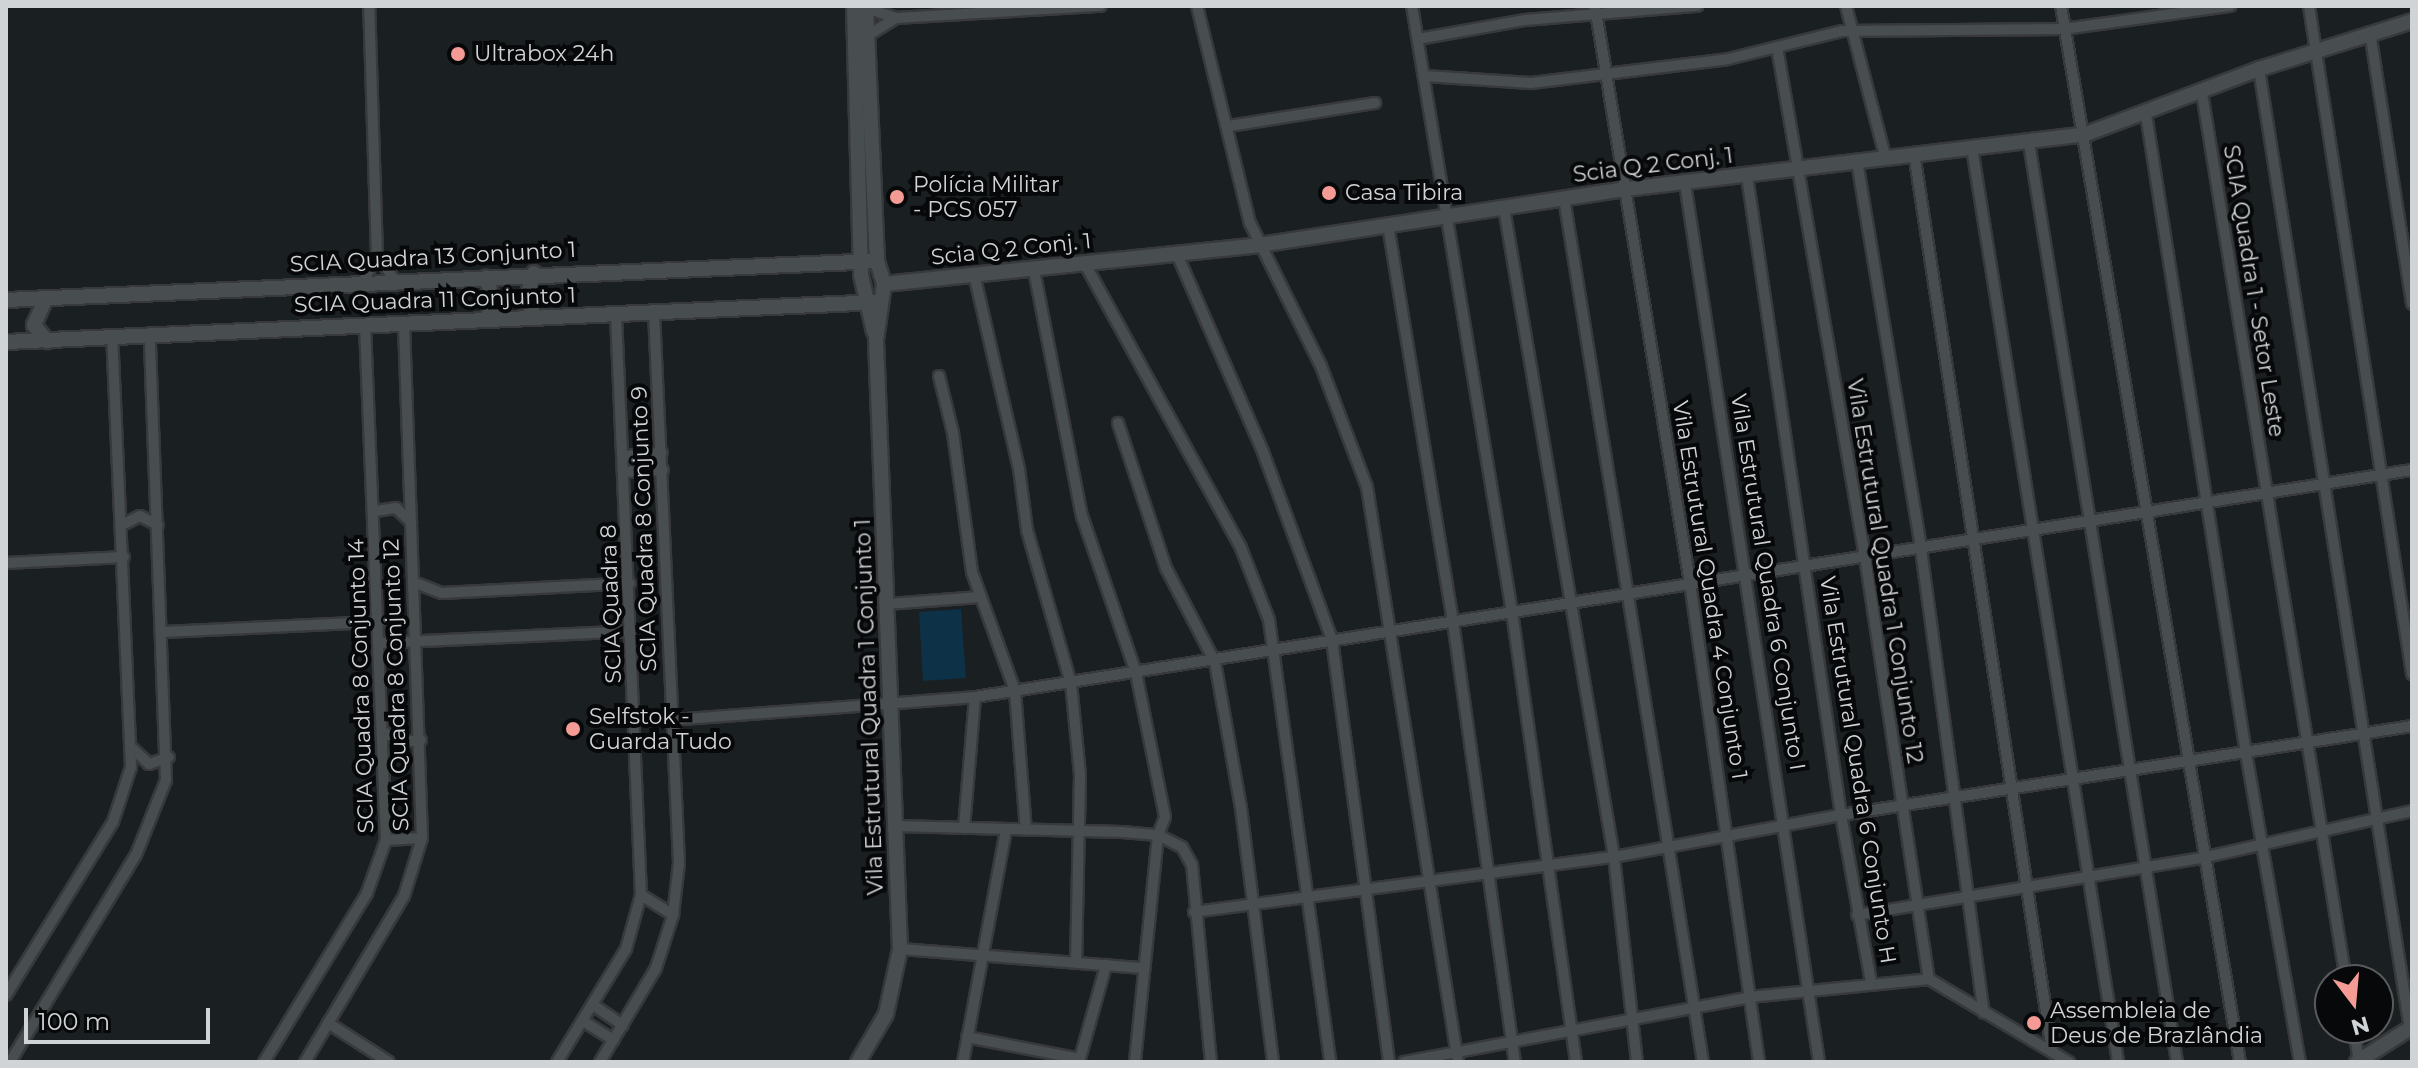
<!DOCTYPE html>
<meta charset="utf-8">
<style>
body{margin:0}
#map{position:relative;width:2418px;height:1068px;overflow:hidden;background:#1a1f22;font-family:Montserrat,sans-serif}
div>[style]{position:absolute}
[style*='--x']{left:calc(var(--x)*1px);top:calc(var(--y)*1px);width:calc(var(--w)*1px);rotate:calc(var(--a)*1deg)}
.green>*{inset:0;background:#0d3146}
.roads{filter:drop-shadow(2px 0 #37393c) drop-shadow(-2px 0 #37393c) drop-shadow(0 2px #37393c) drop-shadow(0 -2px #37393c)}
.street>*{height:10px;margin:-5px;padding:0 5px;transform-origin:5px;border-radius:5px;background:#484d50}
.secondary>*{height:14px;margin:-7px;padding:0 7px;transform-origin:7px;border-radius:7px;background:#484d50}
.dots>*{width:22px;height:22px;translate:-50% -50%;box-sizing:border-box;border:4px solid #070809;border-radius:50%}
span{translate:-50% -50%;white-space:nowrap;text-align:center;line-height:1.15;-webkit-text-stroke:8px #070809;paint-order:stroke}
.poi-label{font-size:22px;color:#d1d4d6}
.left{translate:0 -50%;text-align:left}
.street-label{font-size:22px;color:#d1d4d6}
.frame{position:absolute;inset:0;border:8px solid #d1d4d6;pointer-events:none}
.north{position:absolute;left:2314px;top:964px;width:80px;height:80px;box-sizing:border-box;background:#070809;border:2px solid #585a5b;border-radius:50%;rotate:164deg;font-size:22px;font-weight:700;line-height:32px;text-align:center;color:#d1d4d6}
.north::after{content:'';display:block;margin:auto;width:28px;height:36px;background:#f59b96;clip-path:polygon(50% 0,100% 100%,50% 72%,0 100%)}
.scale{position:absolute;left:24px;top:1008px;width:186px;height:36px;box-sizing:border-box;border:4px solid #d1d4d6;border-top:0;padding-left:10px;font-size:24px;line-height:28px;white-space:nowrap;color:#d1d4d6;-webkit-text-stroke:6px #070809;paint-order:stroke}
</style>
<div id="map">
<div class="green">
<div style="clip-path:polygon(961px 609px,966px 678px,923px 681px,919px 612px)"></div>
</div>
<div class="roads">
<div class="street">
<div style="--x:1197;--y:6;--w:223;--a:76.3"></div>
<div style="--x:1250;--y:223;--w:160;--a:63.6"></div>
<div style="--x:1321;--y:366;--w:129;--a:69.2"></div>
<div style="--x:1367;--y:487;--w:582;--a:81.01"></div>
<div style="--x:1412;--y:6;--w:614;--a:80.63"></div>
<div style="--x:1512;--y:612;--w:455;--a:81.9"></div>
<div style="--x:1595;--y:6;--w:585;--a:80.65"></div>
<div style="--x:1690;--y:583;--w:484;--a:81.8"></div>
<div style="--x:1846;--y:6;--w:155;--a:75.4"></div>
<div style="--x:2061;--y:6;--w:1071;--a:80.38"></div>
<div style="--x:2309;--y:6;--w:676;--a:81.23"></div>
<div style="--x:866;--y:8;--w:32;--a:18"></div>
<div style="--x:896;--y:18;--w:205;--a:-3.4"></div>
<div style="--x:2370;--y:32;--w:275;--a:81.2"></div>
<div style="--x:867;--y:36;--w:34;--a:-32"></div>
<div style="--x:1418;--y:39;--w:109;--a:-10.1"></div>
<div style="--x:1525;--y:20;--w:173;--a:-4.7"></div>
<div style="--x:1777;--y:47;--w:518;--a:80.21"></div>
<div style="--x:1865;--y:557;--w:427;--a:81.4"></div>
<div style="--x:2259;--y:69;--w:972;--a:81.06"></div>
<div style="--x:1425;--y:76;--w:106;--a:3.8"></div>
<div style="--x:1531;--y:83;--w:198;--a:-6.9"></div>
<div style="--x:1728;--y:59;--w:117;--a:-13.8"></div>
<div style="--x:1842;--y:31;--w:222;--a:-0.5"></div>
<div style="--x:2064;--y:29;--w:168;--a:-7.9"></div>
<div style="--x:2202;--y:93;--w:899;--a:80.78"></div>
<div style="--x:2146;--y:114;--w:647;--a:81.11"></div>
<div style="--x:2246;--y:753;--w:314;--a:80.1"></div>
<div style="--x:1229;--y:126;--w:148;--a:-9"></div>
<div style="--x:2029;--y:143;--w:931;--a:80.85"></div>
<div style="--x:1972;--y:148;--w:926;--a:80.92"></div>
<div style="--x:1914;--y:153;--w:909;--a:81.26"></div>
<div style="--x:1857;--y:161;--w:393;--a:80.6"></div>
<div style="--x:1921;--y:549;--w:468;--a:82.3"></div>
<div style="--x:1747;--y:176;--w:646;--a:81.63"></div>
<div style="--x:1841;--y:815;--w:169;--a:79.8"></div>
<div style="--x:1685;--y:183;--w:889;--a:81.33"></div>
<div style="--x:1564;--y:198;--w:875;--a:80.86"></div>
<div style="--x:1504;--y:208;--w:658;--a:80.38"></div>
<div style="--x:1614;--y:857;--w:206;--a:83.6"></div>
<div style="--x:1388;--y:225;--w:402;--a:80.7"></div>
<div style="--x:1453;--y:622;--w:444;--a:82"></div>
<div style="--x:1177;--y:254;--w:216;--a:66.5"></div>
<div style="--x:1263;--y:452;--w:200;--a:69.8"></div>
<div style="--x:1332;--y:640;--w:426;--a:82.3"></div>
<div style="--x:377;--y:255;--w:32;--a:55"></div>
<div style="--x:1085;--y:264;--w:324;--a:61.2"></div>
<div style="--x:1241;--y:548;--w:77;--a:68.7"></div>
<div style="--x:1269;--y:620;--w:446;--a:82.1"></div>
<div style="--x:1034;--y:270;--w:251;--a:79"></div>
<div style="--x:1082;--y:516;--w:166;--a:71"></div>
<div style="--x:1136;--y:673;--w:147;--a:78.6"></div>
<div style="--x:1165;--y:817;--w:19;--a:111"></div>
<div style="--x:1158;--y:835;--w:228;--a:95.8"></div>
<div style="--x:974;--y:274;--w:200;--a:77"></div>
<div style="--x:1019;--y:469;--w:62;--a:82.5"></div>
<div style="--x:1027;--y:530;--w:159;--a:74"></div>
<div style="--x:1071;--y:683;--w:92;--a:84.4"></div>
<div style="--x:1080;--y:775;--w:187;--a:91.2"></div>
<div style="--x:363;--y:282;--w:30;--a:-63"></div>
<div style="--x:377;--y:255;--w:249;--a:-91.8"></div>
<div style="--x:939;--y:376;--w:59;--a:76.2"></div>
<div style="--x:953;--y:433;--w:140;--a:82.2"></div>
<div style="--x:972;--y:572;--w:127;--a:70.1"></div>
<div style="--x:1015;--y:691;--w:139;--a:85.5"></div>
<div style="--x:1118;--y:423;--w:153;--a:71.7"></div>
<div style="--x:1166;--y:568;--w:106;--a:62.5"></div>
<div style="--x:1215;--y:662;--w:148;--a:79.9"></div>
<div style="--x:1241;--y:808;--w:256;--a:82.8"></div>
<div style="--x:624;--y:456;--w:38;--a:-5"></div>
<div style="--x:625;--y:472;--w:38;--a:-3"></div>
<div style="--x:376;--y:511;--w:20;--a:-9"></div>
<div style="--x:396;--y:508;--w:21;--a:43"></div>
<div style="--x:122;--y:525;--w:20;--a:-27"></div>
<div style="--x:140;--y:516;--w:20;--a:27"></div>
<div style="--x:6;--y:563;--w:118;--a:-2.9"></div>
<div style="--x:413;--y:582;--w:31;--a:21"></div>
<div style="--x:442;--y:593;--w:188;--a:-3"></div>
<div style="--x:888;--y:604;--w:90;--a:-4.4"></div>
<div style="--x:164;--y:632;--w:216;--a:-2.7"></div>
<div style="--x:381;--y:643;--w:250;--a:-2.7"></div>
<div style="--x:672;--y:720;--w:304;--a:-4.3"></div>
<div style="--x:975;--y:697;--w:1455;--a:-8.98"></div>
<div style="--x:385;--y:733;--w:19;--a:28"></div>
<div style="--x:402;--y:742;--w:19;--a:-6"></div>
<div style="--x:133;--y:749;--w:22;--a:43"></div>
<div style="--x:149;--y:764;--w:21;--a:-19"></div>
<div style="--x:897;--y:826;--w:225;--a:1.5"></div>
<div style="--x:1122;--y:832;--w:36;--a:5"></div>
<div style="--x:1158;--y:835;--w:27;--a:27"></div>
<div style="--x:1182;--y:847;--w:21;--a:61"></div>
<div style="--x:1192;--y:865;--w:198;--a:84.5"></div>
<div style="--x:964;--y:828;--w:131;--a:-85.2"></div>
<div style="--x:386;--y:840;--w:36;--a:-3"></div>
<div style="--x:641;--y:895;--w:38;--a:32"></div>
<div style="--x:1194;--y:912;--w:424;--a:-7.5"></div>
<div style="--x:1614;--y:857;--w:231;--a:-10.5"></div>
<div style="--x:1841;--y:815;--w:578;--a:-8.86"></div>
<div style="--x:1857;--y:915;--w:354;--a:-9.4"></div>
<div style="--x:2206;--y:857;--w:211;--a:-12.6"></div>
<div style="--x:900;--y:949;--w:245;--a:4.5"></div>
<div style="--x:1929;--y:979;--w:163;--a:30.7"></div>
<div style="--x:6;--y:995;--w:203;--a:-58.3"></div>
<div style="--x:113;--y:822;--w:58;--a:-71.9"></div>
<div style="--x:131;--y:767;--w:429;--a:-92.5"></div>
<div style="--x:593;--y:1005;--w:36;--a:34"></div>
<div style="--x:583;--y:1021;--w:36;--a:32"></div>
<div style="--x:328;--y:1023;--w:72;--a:32.6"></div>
<div style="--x:2354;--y:1028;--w:34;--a:82"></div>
<div style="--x:967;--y:1037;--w:115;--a:11"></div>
<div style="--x:10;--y:1062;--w:242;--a:-58.7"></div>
<div style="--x:136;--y:855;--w:81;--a:-68.2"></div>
<div style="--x:166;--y:780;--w:445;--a:-92.1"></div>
<div style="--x:264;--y:1062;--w:198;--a:-58.6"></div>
<div style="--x:367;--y:893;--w:56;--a:-70.3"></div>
<div style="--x:386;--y:840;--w:515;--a:-92.34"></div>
<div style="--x:305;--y:1062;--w:193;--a:-59.2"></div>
<div style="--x:404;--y:896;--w:61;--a:-72.8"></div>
<div style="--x:422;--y:838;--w:514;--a:-92.01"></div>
<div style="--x:557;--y:1062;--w:132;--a:-58.6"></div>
<div style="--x:626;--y:949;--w:56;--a:-74.5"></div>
<div style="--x:641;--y:895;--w:581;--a:-92.47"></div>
<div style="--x:600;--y:1062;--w:109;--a:-59.2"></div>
<div style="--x:656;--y:968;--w:56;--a:-72.2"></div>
<div style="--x:673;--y:915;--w:52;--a:-83.4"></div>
<div style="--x:679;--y:863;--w:552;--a:-92.6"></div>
<div style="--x:963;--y:1062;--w:236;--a:-79.5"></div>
<div style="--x:1079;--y:1062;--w:101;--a:-74.4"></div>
<div style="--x:1404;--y:1062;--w:352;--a:-10.6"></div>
<div style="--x:1750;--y:997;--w:180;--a:-5.7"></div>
</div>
<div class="secondary">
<div style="--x:854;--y:6;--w:269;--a:88.5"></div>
<div style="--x:861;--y:275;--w:58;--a:77.2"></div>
<div style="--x:534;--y:273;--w:27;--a:107"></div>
<div style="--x:526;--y:299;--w:21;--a:62"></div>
<div style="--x:884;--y:284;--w:377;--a:-5.9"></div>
<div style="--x:1259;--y:245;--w:371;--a:-8.7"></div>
<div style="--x:1626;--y:189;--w:463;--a:-6.8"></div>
<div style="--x:2086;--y:134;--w:185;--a:-20.6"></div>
<div style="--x:2259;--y:69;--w:160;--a:-17.4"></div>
<div style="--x:46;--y:298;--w:30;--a:114"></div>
<div style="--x:34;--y:325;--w:21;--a:51"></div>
<div style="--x:6;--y:300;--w:872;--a:-2.56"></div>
<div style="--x:485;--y:320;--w:18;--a:-56"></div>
<div style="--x:495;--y:305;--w:29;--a:-108"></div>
<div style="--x:6;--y:342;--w:874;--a:-2.62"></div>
<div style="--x:858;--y:1062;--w:56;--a:-59.7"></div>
<div style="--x:886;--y:1014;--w:66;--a:-77.8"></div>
<div style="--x:900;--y:949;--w:609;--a:-92.26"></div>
<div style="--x:876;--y:340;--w:57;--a:-81.9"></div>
<div style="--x:884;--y:284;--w:24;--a:-107"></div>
<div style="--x:877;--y:261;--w:255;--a:-92.5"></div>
<div style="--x:2357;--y:1062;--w:65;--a:-32.5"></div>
</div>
</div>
<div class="dots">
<div style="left:458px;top:54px;background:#f59b96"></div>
<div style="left:1329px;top:193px;background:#f59b96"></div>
<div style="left:897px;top:197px;background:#f59b96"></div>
<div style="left:573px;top:729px;background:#f59b96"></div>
<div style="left:2034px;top:1023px;background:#f59b96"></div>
</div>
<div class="poi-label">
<span class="left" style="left:474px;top:54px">Ultrabox 24h</span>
<span class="left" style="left:913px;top:197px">Polícia Militar<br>- PCS 057</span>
<span class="left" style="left:1345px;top:193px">Casa Tibira</span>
<span class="left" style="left:589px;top:729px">Selfstok -<br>Guarda Tudo</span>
<span class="left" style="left:2050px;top:1023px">Assembleia de<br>Deus de Brazlândia</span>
</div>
<div class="street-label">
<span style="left:1653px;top:165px;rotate:-7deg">Scia Q 2 Conj. 1</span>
<span style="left:1011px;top:249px;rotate:-6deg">Scia Q 2 Conj. 1</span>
<span style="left:433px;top:257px;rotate:-3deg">SCIA Quadra 13 Conjunto 1</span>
<span style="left:2254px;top:291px;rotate:81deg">SCIA Quadra 1 - Setor Leste</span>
<span style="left:435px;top:300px;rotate:-2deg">SCIA Quadra 11 Conjunto 1</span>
<span style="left:644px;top:529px;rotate:-92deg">SCIA Quadra 8 Conjunto 9</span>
<span style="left:1885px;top:571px;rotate:81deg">Vila Estrutural Quadra 1 Conjunto 12</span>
<span style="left:1768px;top:582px;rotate:81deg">Vila Estrutural Quadra 6 Conjunto I</span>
<span style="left:1710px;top:590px;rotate:81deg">Vila Estrutural Quadra 4 Conjunto 1</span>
<span style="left:611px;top:604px;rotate:-92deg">SCIA Quadra 8</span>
<span style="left:396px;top:685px;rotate:-92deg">SCIA Quadra 8 Conjunto 12</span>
<span style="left:361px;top:686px;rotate:-92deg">SCIA Quadra 8 Conjunto 14</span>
<span style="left:869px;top:707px;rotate:-92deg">Vila Estrutural Quadra 1 Conjunto 1</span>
<span style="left:1858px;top:770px;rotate:81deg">Vila Estrutural Quadra 6 Conjunto H</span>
</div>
<div class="frame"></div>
<div class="north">N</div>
<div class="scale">100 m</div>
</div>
